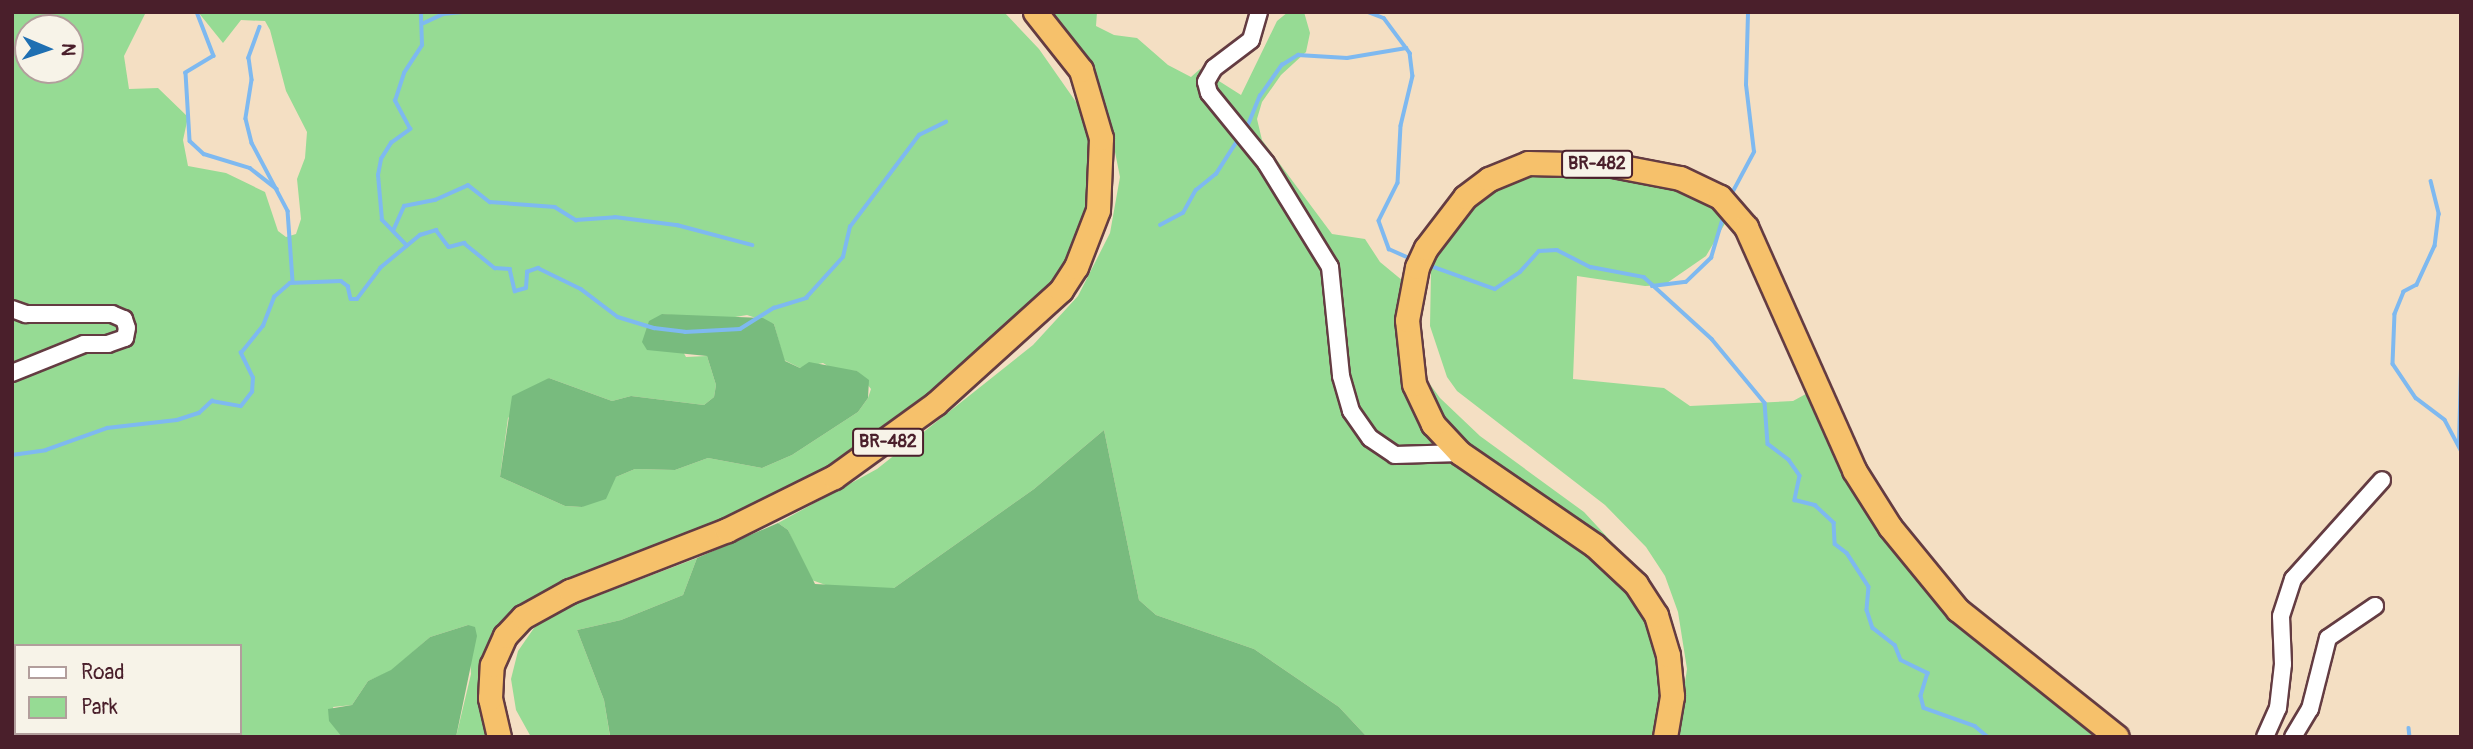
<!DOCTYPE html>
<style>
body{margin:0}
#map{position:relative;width:2473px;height:749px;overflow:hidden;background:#f4dfc3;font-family:Pangolin,sans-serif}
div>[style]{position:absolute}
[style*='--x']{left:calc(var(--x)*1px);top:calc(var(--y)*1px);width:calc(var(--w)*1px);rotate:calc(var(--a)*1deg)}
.green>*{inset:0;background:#96db94}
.forest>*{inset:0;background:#78bb7e}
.stream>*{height:3.5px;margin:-1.75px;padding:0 1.75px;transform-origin:1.75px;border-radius:1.75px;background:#7eb9f0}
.roads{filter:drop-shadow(2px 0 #643c42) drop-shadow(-2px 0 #643c42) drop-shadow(0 2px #643c42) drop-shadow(0 -2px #643c42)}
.minor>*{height:16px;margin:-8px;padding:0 8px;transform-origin:8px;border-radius:8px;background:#fff}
.highway>*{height:23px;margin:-11.5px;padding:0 11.5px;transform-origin:11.5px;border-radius:11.5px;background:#f6c16b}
span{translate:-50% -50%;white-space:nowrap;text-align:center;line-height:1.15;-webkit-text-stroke:5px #f7f3e8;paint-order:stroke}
.shield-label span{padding:2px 5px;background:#f7f3e8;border:2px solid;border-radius:5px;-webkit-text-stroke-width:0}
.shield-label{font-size:18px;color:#4a1f2b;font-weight:700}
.frame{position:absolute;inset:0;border:14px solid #4a1f2b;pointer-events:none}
.legend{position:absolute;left:14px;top:644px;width:228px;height:91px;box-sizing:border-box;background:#f7f3e8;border:2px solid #b29e9c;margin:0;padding:9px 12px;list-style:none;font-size:21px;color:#4a1f2b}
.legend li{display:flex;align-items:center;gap:14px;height:35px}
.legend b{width:35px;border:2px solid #b29e9c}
.north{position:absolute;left:14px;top:14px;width:70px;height:70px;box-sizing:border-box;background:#f7f3e8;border:2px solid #b29e9c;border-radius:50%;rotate:92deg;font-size:19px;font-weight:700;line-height:28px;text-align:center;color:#4a1f2b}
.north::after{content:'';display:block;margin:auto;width:24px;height:32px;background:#1f6fb2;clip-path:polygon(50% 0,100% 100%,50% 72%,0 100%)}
</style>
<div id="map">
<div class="green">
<div style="clip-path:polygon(evenodd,12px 12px,146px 12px,124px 56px,129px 89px,158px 88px,188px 117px,183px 140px,188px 166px,226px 173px,265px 192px,278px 231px,286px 237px,296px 234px,301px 219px,297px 179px,305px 158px,307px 132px,286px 91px,270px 30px,265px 21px,241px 20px,223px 43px,198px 12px,1004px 12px,1039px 49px,1083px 112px,1096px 187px,1060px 289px,874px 451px,501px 632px,499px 737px,456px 737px,471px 674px,468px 625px,430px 637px,391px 671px,368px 681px,352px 705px,333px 707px,342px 737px,12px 737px,12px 12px,28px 28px,70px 28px,70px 70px,28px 70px,28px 28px,12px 12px,662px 314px,717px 320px,747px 315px,774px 324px,784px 360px,800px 368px,823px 363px,834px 370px,857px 371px,871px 389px,868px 398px,858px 412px,792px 455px,762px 468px,708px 458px,675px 470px,635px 469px,616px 477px,582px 507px,565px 506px,500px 477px,508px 418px,549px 378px,612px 401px,631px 396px,704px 405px,714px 397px,716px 385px,707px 356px,686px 357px,662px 314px,12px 12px,16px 646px,240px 646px,240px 733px,16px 733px,16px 646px)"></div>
<div style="clip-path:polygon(1030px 12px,1097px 12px,1096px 26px,1114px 35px,1137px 38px,1168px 65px,1191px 77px,1200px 69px,1241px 95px,1277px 21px,1288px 12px,1304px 12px,1310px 33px,1306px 52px,1281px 75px,1262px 102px,1257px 119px,1262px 140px,1332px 234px,1365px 239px,1380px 262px,1403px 281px,1421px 372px,1440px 398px,1480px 436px,1584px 512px,1646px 579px,1669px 671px,1656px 737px,1367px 737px,1339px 707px,1254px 649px,1156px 615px,1139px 600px,1104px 430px,1034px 489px,894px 588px,834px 588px,809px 579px,788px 530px,778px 523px,877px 469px,1033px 345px,1078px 296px,1110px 233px,1120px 177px,1110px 127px,1088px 80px)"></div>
<div style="clip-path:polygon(1557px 163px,1690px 185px,1730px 215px,1706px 256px,1664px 285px,1645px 286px,1577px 276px,1573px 379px,1664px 388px,1690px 406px,1793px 401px,1815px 389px,1883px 521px,2096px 737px,1677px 737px,1687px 669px,1678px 612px,1665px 576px,1646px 547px,1605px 505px,1457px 391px,1447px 377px,1430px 326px,1431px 271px,1443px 237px,1479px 189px)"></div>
<div style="clip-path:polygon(697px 558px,683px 595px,621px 620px,577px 630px,604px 700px,610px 737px,531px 737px,516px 710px,511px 679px,518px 651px,534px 628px,555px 612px)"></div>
</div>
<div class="forest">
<div style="clip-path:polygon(662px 314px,763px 318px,774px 324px,785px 361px,800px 368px,809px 362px,857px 371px,869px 380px,868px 398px,858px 412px,792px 455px,762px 468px,708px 458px,675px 470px,635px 469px,616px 477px,606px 499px,582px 507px,565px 506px,500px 477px,512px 396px,549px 378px,612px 401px,631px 396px,704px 405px,714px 397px,716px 385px,707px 356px,647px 350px,642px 342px,649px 321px)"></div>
<div style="clip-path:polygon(1104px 430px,1139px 600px,1156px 615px,1254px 649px,1339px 707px,1367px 737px,610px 736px,604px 700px,577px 630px,621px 620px,683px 595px,697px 558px,778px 523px,788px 530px,815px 584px,894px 588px,1034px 489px)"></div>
<div style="clip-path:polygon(468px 625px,475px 627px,477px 636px,456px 737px,342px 737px,329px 721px,328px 709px,352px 705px,368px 681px,391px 670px,430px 637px)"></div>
</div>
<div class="stream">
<div style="--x:197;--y:12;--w:47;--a:68.9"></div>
<div style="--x:214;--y:56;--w:33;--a:149"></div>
<div style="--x:186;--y:73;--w:68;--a:86.6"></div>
<div style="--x:190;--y:141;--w:19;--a:43"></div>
<div style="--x:204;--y:154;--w:48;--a:16.9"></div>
<div style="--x:250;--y:168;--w:34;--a:38"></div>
<div style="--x:1368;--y:12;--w:17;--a:21"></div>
<div style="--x:1384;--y:18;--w:44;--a:53.4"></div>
<div style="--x:1410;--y:53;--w:23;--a:83"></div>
<div style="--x:1413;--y:76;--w:51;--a:103.5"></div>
<div style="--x:1401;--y:126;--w:57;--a:93"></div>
<div style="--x:1398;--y:183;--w:42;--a:116.6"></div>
<div style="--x:1379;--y:221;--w:30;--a:70"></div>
<div style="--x:1389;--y:249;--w:24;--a:24"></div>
<div style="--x:424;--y:23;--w:21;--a:-25"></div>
<div style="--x:443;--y:14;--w:19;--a:-6"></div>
<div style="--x:260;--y:27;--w:33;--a:110"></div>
<div style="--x:249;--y:58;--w:22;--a:82"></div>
<div style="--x:252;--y:80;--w:39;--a:99"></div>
<div style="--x:246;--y:119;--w:25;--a:76"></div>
<div style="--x:252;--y:143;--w:77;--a:62.1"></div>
<div style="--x:288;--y:211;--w:70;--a:85.9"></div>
<div style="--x:1246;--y:130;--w:37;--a:-68"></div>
<div style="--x:1260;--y:96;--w:38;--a:-55"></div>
<div style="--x:1282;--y:65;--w:19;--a:-32"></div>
<div style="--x:1298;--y:55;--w:49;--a:3.5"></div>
<div style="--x:1347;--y:58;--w:60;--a:-9.6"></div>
<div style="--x:2431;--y:181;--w:34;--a:76"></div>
<div style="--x:2439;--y:214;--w:32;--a:97"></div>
<div style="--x:2435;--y:246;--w:43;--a:114.8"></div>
<div style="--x:2417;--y:285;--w:15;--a:152"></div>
<div style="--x:2404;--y:292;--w:24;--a:112"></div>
<div style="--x:2395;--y:314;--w:50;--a:92.3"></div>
<div style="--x:2393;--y:364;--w:41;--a:55.9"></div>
<div style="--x:2416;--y:398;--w:36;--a:37"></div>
<div style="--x:2445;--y:420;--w:34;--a:62"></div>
<div style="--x:1730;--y:197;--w:51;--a:-61.9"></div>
<div style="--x:1754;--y:152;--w:67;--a:-96.8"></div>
<div style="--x:1746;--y:85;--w:73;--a:-88.4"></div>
<div style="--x:1160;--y:225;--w:26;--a:-28"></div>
<div style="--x:1183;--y:213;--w:26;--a:-61"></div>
<div style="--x:1196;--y:190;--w:26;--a:-39"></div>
<div style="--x:1216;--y:174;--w:43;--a:-57.4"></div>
<div style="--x:393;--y:231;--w:27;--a:-66"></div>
<div style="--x:404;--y:206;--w:32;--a:-11"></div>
<div style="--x:435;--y:200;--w:36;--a:-24"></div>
<div style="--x:468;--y:185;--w:28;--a:38"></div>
<div style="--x:490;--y:202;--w:65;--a:4.4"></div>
<div style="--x:555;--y:207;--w:25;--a:32"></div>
<div style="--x:576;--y:220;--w:39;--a:-4"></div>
<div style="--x:615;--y:217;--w:63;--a:7.4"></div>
<div style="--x:677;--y:225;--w:78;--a:14.9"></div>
<div style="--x:407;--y:246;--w:36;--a:-134"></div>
<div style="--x:382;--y:220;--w:45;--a:-95.1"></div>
<div style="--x:378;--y:175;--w:16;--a:-79"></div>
<div style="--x:381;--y:159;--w:19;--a:-58"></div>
<div style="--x:391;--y:143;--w:24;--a:-36"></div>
<div style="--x:410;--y:129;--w:32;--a:-118"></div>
<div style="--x:395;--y:101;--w:29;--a:-72"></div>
<div style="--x:404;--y:73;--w:33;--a:-57"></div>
<div style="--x:422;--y:45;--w:33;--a:-92"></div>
<div style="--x:1428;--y:265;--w:71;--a:19.7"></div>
<div style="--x:1495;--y:289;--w:30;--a:-34"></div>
<div style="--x:1520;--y:272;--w:28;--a:-48"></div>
<div style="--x:1539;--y:251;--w:18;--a:-3"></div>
<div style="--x:1557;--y:250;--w:38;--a:27"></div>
<div style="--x:1591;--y:267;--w:54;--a:10.7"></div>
<div style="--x:1644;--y:277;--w:92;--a:42.4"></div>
<div style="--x:1712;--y:339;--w:83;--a:50.4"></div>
<div style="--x:1765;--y:403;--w:41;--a:85.8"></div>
<div style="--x:1768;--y:444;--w:26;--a:37"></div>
<div style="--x:1789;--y:460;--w:19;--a:55"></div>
<div style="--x:1800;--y:476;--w:25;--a:102"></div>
<div style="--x:1795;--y:500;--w:21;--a:14"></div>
<div style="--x:1815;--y:505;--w:26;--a:43"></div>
<div style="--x:1834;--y:523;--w:21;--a:87"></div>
<div style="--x:1835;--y:544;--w:15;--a:37"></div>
<div style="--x:1847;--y:553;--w:40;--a:57.1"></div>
<div style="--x:1869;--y:587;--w:23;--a:95"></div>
<div style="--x:1867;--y:610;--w:19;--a:72"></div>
<div style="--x:1873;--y:628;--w:28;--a:38"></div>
<div style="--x:1895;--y:645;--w:16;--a:68"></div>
<div style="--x:1901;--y:660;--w:30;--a:26"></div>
<div style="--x:1928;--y:673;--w:24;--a:107"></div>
<div style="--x:1921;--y:696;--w:12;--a:76"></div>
<div style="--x:1924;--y:708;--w:54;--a:19.4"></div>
<div style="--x:1975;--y:726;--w:17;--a:40"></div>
<div style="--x:1652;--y:286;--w:34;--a:-7"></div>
<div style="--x:1686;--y:282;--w:35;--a:-44"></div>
<div style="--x:1711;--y:258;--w:46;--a:-73.5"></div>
<div style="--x:2459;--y:445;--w:79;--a:-88.5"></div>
<div style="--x:12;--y:455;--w:34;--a:-8"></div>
<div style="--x:46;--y:450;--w:65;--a:-19.8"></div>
<div style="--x:107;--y:428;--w:70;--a:-6.5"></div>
<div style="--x:177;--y:420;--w:23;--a:-18"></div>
<div style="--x:199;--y:413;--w:18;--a:-43"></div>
<div style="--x:212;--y:401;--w:29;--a:10"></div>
<div style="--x:241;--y:406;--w:18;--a:-52"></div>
<div style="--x:252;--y:392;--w:14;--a:-86"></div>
<div style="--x:253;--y:378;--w:28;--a:-116"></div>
<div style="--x:241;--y:353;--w:35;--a:-51"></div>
<div style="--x:263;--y:326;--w:31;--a:-69"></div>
<div style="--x:274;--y:297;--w:21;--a:-41"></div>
<div style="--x:290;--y:283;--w:51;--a:-2.2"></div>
<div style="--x:341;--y:281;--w:9;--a:36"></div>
<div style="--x:348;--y:286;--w:13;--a:77"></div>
<div style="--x:351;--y:299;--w:6;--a:0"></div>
<div style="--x:357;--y:299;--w:39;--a:-53"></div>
<div style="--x:380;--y:268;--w:52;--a:-39.5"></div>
<div style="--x:420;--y:235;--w:17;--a:-17"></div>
<div style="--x:436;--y:230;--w:21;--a:53"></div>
<div style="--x:449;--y:247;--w:16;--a:-15"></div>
<div style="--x:464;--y:243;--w:40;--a:39"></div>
<div style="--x:495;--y:268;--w:15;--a:4"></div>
<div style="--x:510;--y:269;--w:23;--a:77"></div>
<div style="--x:515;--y:291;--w:11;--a:-15"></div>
<div style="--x:526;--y:288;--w:16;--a:-86"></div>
<div style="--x:527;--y:272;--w:12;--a:-20"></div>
<div style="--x:538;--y:268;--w:48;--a:26"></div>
<div style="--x:581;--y:289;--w:46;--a:37.1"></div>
<div style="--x:618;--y:317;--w:38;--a:17"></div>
<div style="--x:654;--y:328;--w:31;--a:7"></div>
<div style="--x:685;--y:332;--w:55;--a:-3.1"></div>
<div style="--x:740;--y:329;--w:40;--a:-32"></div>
<div style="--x:774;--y:308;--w:34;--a:-17"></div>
<div style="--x:806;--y:298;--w:55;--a:-47.9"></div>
<div style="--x:843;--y:257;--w:31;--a:-77"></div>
<div style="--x:850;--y:227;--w:115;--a:-53.1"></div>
<div style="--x:919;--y:135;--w:30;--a:-26"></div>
<div style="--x:2409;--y:728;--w:9;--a:84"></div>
</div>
<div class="roads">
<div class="minor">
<div style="--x:1259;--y:12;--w:29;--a:106"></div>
<div style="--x:1251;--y:40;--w:46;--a:142.9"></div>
<div style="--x:1214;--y:68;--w:16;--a:120"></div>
<div style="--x:1206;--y:82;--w:11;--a:75"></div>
<div style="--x:1209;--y:93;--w:90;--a:50.8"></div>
<div style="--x:1266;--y:163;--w:122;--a:58.4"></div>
<div style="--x:1330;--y:267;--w:110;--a:84.2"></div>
<div style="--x:1341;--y:376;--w:36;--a:74"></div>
<div style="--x:1351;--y:411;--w:33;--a:55"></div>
<div style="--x:1370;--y:438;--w:30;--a:34"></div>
<div style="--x:1395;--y:455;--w:65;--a:-1.8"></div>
<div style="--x:12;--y:309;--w:15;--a:20"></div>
<div style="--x:26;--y:314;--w:86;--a:0"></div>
<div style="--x:112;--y:314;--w:13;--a:23"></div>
<div style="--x:124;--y:319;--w:9;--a:72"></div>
<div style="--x:127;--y:328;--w:10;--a:101"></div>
<div style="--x:125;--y:338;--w:18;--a:161"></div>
<div style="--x:108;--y:344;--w:24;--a:180"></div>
<div style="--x:84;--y:344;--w:78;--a:158.1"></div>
<div style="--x:2265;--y:737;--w:32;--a:-66"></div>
<div style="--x:2278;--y:708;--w:44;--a:-83.5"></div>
<div style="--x:2283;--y:664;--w:48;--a:-92.4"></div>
<div style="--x:2281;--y:616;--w:39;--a:-72"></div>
<div style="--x:2293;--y:579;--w:133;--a:-48"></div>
<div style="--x:2293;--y:737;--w:33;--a:-59"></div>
<div style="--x:2310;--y:709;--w:73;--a:-75.8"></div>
<div style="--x:2328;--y:638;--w:57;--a:-34.2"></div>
</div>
<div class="highway">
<div style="--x:499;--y:737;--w:40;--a:-103"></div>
<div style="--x:490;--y:698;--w:33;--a:-87"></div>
<div style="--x:492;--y:665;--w:32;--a:-66"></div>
<div style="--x:505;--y:636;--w:26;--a:-47"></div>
<div style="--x:523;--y:617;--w:54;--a:-29"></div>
<div style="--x:570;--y:591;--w:168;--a:-21.2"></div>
<div style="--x:727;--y:530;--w:119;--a:-26.4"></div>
<div style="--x:834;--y:477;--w:125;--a:-35.9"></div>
<div style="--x:935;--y:404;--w:170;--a:-42.1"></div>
<div style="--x:1061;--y:290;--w:27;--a:-57"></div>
<div style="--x:1076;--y:267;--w:61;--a:-68.9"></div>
<div style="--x:1098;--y:210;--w:72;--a:-87.6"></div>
<div style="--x:1101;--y:138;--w:71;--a:-106.4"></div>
<div style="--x:1081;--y:70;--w:74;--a:-128.4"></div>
<div style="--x:1665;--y:737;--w:42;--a:-80.3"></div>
<div style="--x:1672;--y:696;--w:41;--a:-95.6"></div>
<div style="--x:1668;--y:655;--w:42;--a:-106.7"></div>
<div style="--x:1656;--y:615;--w:37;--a:-123"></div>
<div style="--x:1636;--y:584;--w:57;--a:-137.1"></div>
<div style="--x:1594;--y:545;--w:163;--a:-145.5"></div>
<div style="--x:1460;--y:453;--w:40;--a:-133"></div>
<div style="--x:1433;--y:424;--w:44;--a:-115.4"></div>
<div style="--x:1414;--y:384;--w:64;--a:-96.2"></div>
<div style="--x:1407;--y:320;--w:54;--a:-79.3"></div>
<div style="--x:1417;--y:267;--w:21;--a:-65"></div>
<div style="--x:1426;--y:248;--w:64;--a:-52.6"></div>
<div style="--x:1465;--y:197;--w:30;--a:-37"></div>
<div style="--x:1489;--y:179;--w:42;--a:-22.3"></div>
<div style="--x:1528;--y:163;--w:84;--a:1.4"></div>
<div style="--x:1612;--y:165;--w:69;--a:10.8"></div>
<div style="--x:1680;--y:178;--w:44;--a:25.4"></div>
<div style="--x:1720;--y:197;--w:40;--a:49"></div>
<div style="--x:1746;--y:227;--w:266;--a:66"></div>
<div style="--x:1854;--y:470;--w:67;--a:57.7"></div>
<div style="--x:1890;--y:527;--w:107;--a:50.7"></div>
<div style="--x:1958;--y:610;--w:203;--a:38.6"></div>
</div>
</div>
<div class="shield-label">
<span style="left:1597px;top:164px">BR-482</span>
<span style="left:888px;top:442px">BR-482</span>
</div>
<div class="frame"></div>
<ul class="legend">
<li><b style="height:9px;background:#fff"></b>Road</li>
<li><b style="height:19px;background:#96db94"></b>Park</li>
</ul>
<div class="north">N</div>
</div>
